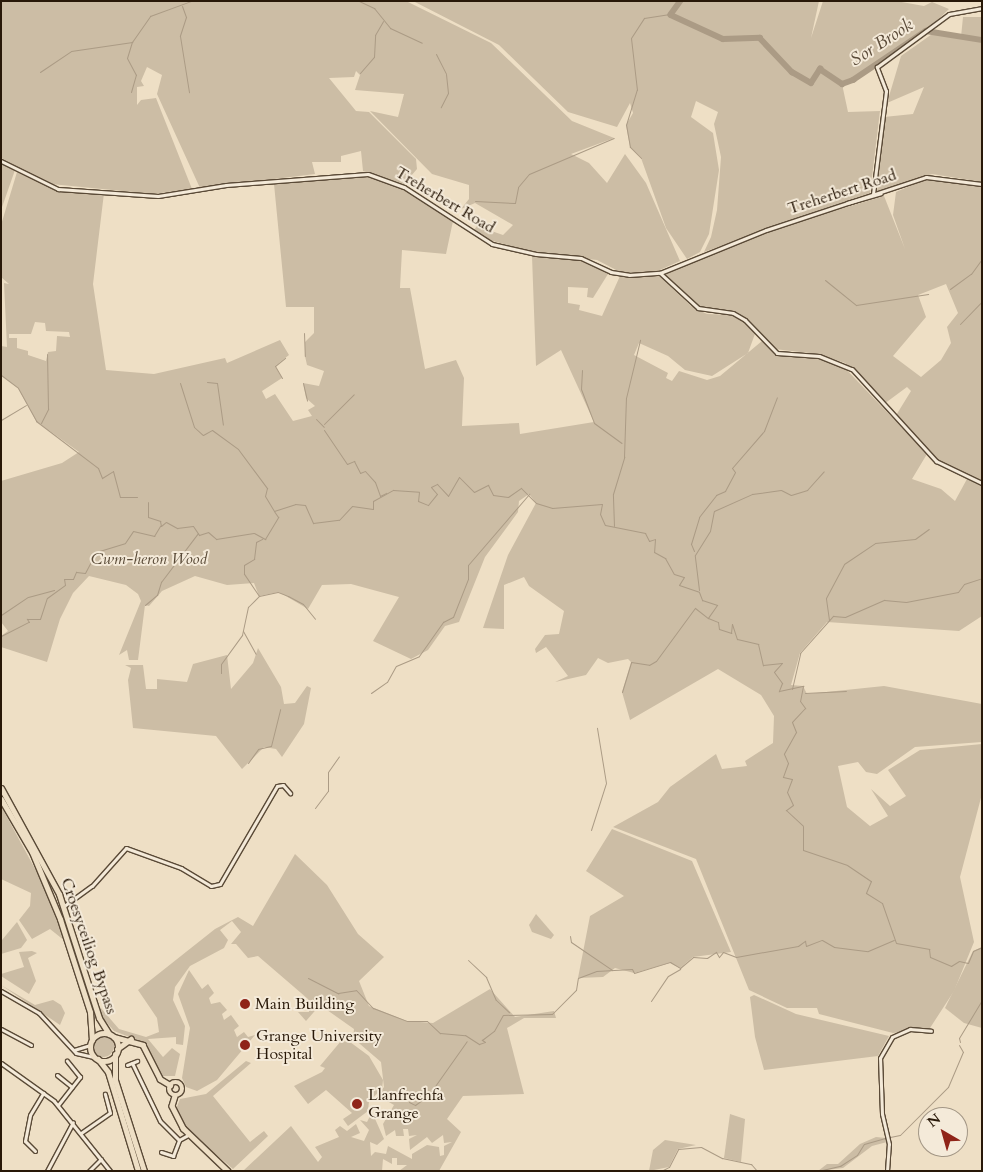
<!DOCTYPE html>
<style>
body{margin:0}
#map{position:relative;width:983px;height:1172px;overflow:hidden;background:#eedfc5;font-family:Cardo,serif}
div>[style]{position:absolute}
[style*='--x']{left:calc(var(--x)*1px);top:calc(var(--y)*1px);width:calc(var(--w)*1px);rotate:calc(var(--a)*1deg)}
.green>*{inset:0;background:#ccbda5}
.round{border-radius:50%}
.stream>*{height:1px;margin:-0.5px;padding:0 0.5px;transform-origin:0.5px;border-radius:0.5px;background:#ab9b85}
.river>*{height:5.5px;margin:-2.75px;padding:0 2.75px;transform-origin:2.75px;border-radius:2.75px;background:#ab9b85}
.roads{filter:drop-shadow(1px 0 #5a4a37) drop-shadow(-1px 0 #5a4a37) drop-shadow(0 1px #5a4a37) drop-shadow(0 -1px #5a4a37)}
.minor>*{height:3px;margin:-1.5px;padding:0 1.5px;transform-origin:1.5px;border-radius:1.5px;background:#f4ead9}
.major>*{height:4.5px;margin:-2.25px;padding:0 2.25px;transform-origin:2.25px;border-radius:2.25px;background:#eedfc5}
.major>.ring{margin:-2.25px;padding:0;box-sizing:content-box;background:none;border:4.5px solid #eedfc5;border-radius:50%}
.highway>*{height:5px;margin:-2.5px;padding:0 2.5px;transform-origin:2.5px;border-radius:2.5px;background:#eedfc5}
.highway>.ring{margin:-2.5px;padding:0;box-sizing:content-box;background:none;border:5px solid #eedfc5;border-radius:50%}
.dots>*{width:14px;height:14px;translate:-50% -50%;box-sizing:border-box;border:2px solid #f4ead9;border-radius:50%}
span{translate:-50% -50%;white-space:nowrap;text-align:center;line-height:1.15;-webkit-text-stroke:4px #f4ead9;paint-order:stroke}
.street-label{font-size:16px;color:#281808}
.park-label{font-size:16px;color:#594a37;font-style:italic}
.poi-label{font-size:16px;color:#281808}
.left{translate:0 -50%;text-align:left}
.water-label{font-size:18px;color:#5c4c3a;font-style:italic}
.frame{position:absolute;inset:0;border:2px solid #281808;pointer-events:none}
.north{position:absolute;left:918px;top:1107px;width:50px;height:50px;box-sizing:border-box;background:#f4ead9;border:1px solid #a29685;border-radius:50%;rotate:322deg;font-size:14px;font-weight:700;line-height:20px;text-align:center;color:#281808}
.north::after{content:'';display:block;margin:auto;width:18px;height:22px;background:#8f2418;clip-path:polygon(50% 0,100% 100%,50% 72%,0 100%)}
</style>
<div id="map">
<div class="green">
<div style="clip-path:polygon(1px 1px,406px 1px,491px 43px,572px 121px,614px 138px,571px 154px,589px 163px,607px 183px,625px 154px,646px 183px,680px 261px,653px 273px,620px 272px,597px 260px,535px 253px,486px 239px,474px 230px,477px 226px,503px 235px,513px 225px,475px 203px,461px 209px,469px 199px,469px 185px,432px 174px,370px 111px,398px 117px,404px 94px,355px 90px,360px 75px,356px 71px,354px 77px,329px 78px,356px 111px,369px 112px,416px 159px,417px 169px,404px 184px,363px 171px,361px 151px,341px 156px,341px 162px,312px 162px,315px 174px,200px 188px,157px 94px,162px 75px,147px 67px,141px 81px,144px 86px,137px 87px,137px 105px,141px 100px,156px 98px,192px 189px,153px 194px,51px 184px,1px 158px)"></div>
<div style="clip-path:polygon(413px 1px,819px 1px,811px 38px,823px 1px,896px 1px,924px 6px,932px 2px,949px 9px,926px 31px,842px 84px,848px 112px,880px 111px,870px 193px,704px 252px,711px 237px,717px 210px,721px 157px,714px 124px,718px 112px,696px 101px,691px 117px,713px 133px,719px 170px,709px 234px,700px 252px,687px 259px,666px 228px,641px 158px,630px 147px,626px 125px,633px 113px,630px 103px,617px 127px,568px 112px,499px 45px)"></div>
<div style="clip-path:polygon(963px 17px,982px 17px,982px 182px,932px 174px,877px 192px,884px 117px,913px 114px,924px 87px,887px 103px,901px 56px,935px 32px,961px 37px)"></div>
<div style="clip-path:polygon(1px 164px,15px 170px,1px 210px)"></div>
<div style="clip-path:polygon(evenodd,17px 172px,54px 189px,104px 193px,93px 284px,106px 370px,154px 374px,225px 358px,227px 363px,280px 340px,289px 355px,275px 366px,282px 378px,262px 391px,266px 399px,275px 394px,293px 421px,312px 416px,308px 410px,315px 406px,306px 398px,303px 383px,319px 386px,324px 371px,307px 365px,305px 356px,305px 342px,314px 333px,314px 307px,286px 307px,274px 184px,370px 176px,403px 189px,453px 221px,446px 254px,402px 250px,400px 288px,410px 288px,425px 369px,456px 360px,464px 378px,462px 426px,519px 423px,520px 434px,594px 422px,561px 350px,536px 366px,532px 256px,577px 258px,608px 274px,593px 298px,587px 297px,588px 288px,568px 287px,568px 303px,580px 305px,579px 310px,602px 316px,620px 276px,659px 276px,691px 306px,707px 314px,735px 315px,756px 331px,748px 353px,712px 376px,685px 370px,668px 356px,639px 343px,634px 355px,668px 373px,666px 378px,672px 381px,679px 371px,707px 380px,720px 376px,762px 341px,777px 354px,818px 357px,842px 365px,927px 454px,912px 479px,941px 489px,955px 501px,967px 479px,982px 485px,982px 616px,959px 631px,827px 622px,800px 653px,791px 685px,803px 686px,807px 694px,884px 686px,982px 704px,982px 742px,915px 747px,877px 774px,866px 772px,858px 762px,838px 766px,847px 807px,870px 826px,888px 816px,871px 789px,890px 806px,906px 796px,888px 770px,920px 750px,982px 744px,982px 794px,960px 877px,974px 942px,954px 991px,930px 1028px,893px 1033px,819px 1014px,817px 1008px,787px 1008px,749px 990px,696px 859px,613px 827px,658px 802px,670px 787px,716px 754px,722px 769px,747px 766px,745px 761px,773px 743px,774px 716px,761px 695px,718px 669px,630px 720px,622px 692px,631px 662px,628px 659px,608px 663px,598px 658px,586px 675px,555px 682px,568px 676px,546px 647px,536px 653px,535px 649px,545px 635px,559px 634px,564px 611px,529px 586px,524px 577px,504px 585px,504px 629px,483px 628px,508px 555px,536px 503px,529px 494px,519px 501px,518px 512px,485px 557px,459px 622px,445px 626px,428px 650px,411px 659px,373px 641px,399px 597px,351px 584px,322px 585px,308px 609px,279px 592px,259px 596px,254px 583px,227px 585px,195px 576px,162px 591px,149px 606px,145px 605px,138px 660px,129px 660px,127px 650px,119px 655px,141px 601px,138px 594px,126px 585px,89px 576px,73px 593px,60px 619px,47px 662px,1px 647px,1px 636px,8px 631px,1px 622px,1px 481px,62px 463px,79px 452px,36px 421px,18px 388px,1px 375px,1px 346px,7px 347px,4px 283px,9px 284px,1px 277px,1px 225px,17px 172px,35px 322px,45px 323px,46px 331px,69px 332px,70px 337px,57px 336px,56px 351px,48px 352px,46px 361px,28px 355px,28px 351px,17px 348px,17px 338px,9px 338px,9px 334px,31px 334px,35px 322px)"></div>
<div style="clip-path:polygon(evenodd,924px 180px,982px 186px,982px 482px,937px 460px,895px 417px,911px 391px,907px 387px,884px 404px,845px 363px,818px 354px,774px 349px,742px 317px,695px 305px,664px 275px,763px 232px,884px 196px,905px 249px,893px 215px,896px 192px,924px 180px,946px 284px,958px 313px,947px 327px,951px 343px,941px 360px,921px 377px,893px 356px,926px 317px,918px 295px,946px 284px)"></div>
<div style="clip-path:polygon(258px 648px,281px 687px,284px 704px,295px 703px,307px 686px,311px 688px,304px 724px,282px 757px,276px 749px,264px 747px,242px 769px,216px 736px,133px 728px,128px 680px,131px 668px,125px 665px,143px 665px,146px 689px,157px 689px,157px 679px,187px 682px,193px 664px,227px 655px,231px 689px,253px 663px)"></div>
<div style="clip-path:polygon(1px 806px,40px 878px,65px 941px,50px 929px,32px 939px,19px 920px,30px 906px,31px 893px,1px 879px)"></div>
<div style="clip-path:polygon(612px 829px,692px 861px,731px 952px,693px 957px,680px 968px,670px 963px,634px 973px,615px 968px,603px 977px,578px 978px,590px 916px,624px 896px,586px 871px)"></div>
<div style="clip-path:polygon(295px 854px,327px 885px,358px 934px,384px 957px,359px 981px,369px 1006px,407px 1021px,433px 1023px,490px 989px,515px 1017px,554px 1011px,556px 1018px,524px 1018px,507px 1028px,524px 1094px,463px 1096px,447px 1119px,461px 1132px,439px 1171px,399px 1171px,407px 1165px,397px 1165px,397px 1158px,392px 1158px,392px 1164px,383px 1159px,382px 1171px,243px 1171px,291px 1126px,318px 1162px,322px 1157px,315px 1147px,339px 1137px,335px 1130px,340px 1126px,347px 1131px,356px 1124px,360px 1133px,351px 1137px,364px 1141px,369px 1130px,360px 1120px,367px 1122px,372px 1112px,384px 1139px,377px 1145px,370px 1142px,371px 1156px,375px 1152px,386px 1154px,388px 1146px,412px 1159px,412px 1154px,427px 1145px,439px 1147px,440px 1156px,444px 1155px,444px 1146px,452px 1142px,444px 1143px,443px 1135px,432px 1143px,427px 1137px,410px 1150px,409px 1139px,417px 1135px,409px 1136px,408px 1129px,403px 1129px,404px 1136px,396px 1136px,395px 1130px,386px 1136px,383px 1124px,394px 1105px,387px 1101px,389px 1095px,376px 1097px,384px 1087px,381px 1062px,353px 1038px,354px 1029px,320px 1005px,306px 1021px,298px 1012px,309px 1012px,308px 999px,258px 956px,248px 958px,236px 944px,231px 944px,241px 932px,232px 921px,220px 930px,228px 940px,224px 948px,190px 966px,175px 987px,173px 1000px,185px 1026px,183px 1045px,176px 1044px,176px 1037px,148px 1039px,163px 1057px,172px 1048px,180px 1054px,175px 1076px,163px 1076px,145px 1043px,114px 1031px,100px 1015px,100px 1007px,119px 1029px,146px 1037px,159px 1032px,157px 1018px,138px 990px,215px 929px,238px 917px,253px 926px)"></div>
<div style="clip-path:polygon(536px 914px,554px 935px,551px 939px,532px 932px,529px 925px)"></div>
<div style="clip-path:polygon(17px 922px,27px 940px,21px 948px,1px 954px,2px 940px)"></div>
<div style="clip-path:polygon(982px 947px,982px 1028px,964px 1023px,945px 1008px,973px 951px)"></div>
<div style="clip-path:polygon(32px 951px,37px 953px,28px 958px,36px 981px,29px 994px,1px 976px,1px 974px,24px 967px,19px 952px)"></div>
<div style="clip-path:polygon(189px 970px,202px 989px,208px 984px,214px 993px,209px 998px,211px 1004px,220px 1002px,227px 1010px,222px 1014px,224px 1020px,231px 1015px,239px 1026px,234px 1030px,237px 1037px,244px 1032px,248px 1037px,255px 1035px,217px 1080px,197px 1091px,186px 1087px,182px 1078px,190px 1028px,178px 994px)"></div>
<div style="clip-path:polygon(1px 985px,35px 1005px,53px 1000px,61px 1005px,65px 1013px,60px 1025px)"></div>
<div style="clip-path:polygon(754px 995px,796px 1014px,889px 1036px,878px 1056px,764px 1070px,755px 1037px,750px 997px)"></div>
<div class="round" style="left:92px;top:1035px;width:22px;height:22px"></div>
<div style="clip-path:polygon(341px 1041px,350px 1042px,369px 1056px,383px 1080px,382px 1089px,369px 1101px,368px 1111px,348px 1126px,343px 1119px,352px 1113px,326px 1090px,308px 1104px,294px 1086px,322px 1072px,325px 1068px,320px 1066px)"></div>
<div style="clip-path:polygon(246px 1061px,251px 1063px,213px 1096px,250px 1142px,264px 1131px,268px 1136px,233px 1169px,186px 1129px,175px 1112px,180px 1099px,206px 1094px)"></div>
<div style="clip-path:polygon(730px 1114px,745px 1119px,741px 1162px,724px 1158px)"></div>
<div style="clip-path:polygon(876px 1137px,886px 1138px,887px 1142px,872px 1146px,843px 1168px,818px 1171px,827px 1164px,838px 1164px,860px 1144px)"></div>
<div style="clip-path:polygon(665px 1140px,696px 1145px,678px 1149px,669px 1167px,649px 1171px,653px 1150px)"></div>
</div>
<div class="stream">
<div style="--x:359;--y:1;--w:17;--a:25"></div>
<div style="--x:374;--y:8;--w:26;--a:51"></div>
<div style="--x:390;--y:28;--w:35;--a:25"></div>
<div style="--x:182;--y:6;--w:12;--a:70"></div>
<div style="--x:186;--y:17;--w:20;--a:108"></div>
<div style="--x:180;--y:36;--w:57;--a:80.9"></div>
<div style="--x:436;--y:54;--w:22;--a:63"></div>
<div style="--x:446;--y:74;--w:19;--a:84"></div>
<div style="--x:448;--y:93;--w:16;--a:117"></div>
<div style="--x:40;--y:72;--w:37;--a:-34"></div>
<div style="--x:71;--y:51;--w:62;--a:-8.4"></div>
<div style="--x:132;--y:42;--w:32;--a:-55"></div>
<div style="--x:150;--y:16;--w:44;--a:-20.1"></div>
<div style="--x:360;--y:73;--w:21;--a:-49"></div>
<div style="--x:374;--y:57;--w:22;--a:-87"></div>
<div style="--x:375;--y:35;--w:16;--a:-60"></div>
<div style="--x:131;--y:92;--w:18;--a:-74"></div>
<div style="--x:136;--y:75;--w:19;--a:-118"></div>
<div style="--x:127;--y:58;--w:17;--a:-73"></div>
<div style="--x:641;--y:158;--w:16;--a:-135"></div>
<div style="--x:630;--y:147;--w:22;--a:-100"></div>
<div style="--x:626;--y:125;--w:37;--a:-73"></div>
<div style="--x:637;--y:90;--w:52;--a:-96.6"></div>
<div style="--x:631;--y:38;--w:24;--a:-57"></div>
<div style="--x:644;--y:18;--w:26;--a:-9"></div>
<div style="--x:475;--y:201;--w:40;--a:2.9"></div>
<div style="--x:515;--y:203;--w:16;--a:-79"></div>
<div style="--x:518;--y:187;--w:17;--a:-50"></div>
<div style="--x:529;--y:174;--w:92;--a:-23"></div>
<div style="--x:825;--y:280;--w:40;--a:39"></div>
<div style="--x:856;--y:305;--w:73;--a:-8.7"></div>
<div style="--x:950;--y:289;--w:26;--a:-36"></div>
<div style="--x:971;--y:274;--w:19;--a:-54"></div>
<div style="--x:960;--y:324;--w:32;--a:-46"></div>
<div style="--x:304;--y:333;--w:23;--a:88"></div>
<div style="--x:582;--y:370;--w:19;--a:93"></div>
<div style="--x:581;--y:389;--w:36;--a:69"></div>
<div style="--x:594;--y:423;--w:34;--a:36"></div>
<div style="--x:1;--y:375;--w:21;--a:37"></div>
<div style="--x:18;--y:388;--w:38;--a:61"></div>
<div style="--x:36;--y:421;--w:78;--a:37.2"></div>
<div style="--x:98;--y:468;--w:11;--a:68"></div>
<div style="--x:102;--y:478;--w:13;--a:-32"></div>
<div style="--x:113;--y:471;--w:27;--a:75"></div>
<div style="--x:120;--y:497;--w:17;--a:0"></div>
<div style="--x:282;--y:378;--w:14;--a:-120"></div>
<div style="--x:275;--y:366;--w:13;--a:-39"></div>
<div style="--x:207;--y:382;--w:10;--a:6"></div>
<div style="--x:217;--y:383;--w:42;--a:81.9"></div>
<div style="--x:180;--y:383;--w:46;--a:72.3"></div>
<div style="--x:194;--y:427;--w:12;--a:42"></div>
<div style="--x:203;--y:435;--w:10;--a:-29"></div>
<div style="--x:212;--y:430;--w:32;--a:36"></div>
<div style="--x:238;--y:449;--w:49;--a:53.4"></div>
<div style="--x:267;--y:488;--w:8;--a:104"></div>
<div style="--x:265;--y:496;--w:17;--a:59"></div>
<div style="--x:303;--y:383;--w:18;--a:77"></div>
<div style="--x:316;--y:419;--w:11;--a:45"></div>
<div style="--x:1;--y:420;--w:29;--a:-31"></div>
<div style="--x:41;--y:423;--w:16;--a:-63"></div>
<div style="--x:48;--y:409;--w:55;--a:-91"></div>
<div style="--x:324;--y:424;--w:42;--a:-45"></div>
<div style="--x:324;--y:430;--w:41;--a:55.9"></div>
<div style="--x:347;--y:464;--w:8;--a:-23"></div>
<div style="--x:354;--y:461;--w:13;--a:63"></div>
<div style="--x:360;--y:473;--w:5;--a:-22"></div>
<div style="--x:365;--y:471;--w:15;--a:48"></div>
<div style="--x:375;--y:482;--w:15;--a:70"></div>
<div style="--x:380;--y:496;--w:7;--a:-27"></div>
<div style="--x:148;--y:502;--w:15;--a:90"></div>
<div style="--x:148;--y:517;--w:13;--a:18"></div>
<div style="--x:160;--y:521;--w:5;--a:79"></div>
<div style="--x:161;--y:526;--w:6;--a:-39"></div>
<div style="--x:166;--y:522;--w:13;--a:29"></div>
<div style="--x:177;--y:528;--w:16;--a:-7"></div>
<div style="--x:193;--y:526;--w:11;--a:56"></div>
<div style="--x:199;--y:535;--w:9;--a:-18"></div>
<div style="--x:208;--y:532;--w:11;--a:41"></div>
<div style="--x:216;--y:539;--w:38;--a:-9"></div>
<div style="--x:254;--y:533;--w:13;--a:29"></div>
<div style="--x:265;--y:539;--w:26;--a:-59"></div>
<div style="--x:278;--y:517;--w:7;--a:-124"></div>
<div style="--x:274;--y:511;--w:22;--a:-18"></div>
<div style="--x:295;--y:504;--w:10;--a:6"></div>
<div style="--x:305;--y:505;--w:20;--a:66"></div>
<div style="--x:313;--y:523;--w:26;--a:-7"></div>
<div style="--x:339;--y:520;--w:19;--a:-47"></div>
<div style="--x:352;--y:506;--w:21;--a:8"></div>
<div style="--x:373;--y:509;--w:8;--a:-90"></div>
<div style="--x:373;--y:501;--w:23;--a:-29"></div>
<div style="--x:393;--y:490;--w:26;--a:4"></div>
<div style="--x:419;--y:492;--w:9;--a:96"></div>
<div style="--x:418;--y:501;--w:11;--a:22"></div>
<div style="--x:428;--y:505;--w:14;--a:-51"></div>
<div style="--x:437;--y:494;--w:9;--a:-131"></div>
<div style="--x:431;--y:487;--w:7;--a:-27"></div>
<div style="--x:437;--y:484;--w:16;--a:47"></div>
<div style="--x:448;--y:496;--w:22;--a:-60"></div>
<div style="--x:459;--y:477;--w:21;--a:45"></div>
<div style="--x:474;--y:492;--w:16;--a:-27"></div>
<div style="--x:488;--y:485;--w:11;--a:63"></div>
<div style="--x:493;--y:495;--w:15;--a:8"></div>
<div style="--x:508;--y:497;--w:16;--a:-35"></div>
<div style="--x:521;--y:488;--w:21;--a:45"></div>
<div style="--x:536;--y:503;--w:17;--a:17"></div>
<div style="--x:552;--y:508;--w:50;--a:-4.6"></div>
<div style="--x:602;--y:504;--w:10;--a:101"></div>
<div style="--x:600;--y:514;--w:12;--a:66"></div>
<div style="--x:605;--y:525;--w:41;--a:11.3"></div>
<div style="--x:645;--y:533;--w:9;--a:63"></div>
<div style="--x:649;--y:541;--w:6;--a:-18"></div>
<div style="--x:655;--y:539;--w:13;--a:94"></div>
<div style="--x:654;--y:552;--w:13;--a:29"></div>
<div style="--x:665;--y:558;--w:18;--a:61"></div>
<div style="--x:674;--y:574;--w:10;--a:17"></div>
<div style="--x:684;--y:577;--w:9;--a:122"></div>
<div style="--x:679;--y:585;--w:21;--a:19"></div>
<div style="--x:699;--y:592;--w:9;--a:69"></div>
<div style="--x:702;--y:600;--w:16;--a:18"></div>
<div style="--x:717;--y:605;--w:16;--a:125"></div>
<div style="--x:708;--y:618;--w:11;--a:22"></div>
<div style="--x:718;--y:622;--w:7;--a:82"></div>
<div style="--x:719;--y:629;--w:13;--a:18"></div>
<div style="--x:731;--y:633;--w:9;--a:-84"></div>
<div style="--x:732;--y:624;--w:16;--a:72"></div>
<div style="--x:737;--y:639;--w:22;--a:13"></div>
<div style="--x:758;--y:644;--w:22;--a:77"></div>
<div style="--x:763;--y:665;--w:19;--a:-6"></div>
<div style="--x:782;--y:663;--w:12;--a:132"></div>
<div style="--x:774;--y:672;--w:14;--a:54"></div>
<div style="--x:782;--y:683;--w:9;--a:111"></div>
<div style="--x:779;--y:691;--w:25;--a:-12"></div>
<div style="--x:803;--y:686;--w:15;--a:101"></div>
<div style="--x:800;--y:701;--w:9;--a:54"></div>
<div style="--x:805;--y:708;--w:19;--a:133"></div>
<div style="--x:792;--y:722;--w:11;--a:68"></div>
<div style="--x:796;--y:732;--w:25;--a:119"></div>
<div style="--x:784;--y:754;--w:10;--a:66"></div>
<div style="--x:788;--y:763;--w:15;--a:110"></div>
<div style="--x:783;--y:777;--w:9;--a:13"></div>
<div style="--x:792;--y:779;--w:14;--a:111"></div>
<div style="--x:787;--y:792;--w:14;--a:65"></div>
<div style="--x:793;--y:805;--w:9;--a:144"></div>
<div style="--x:786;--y:810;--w:23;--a:43"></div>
<div style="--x:803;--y:826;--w:24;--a:90"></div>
<div style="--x:803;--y:850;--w:46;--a:18.8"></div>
<div style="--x:847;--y:865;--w:29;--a:34"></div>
<div style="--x:871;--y:881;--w:13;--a:113"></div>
<div style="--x:866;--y:893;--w:19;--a:32"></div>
<div style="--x:882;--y:903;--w:42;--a:70.7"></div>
<div style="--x:896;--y:943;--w:34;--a:10"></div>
<div style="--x:929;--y:949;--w:8;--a:83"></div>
<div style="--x:930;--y:957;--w:23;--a:23"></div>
<div style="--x:951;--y:966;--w:9;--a:-32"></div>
<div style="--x:959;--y:961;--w:9;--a:13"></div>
<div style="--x:968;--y:963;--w:13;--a:-67"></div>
<div style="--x:973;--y:951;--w:10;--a:-24"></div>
<div style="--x:614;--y:526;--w:32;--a:-92"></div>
<div style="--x:613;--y:494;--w:39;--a:-73"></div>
<div style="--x:624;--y:457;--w:59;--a:-88.1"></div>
<div style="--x:626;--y:398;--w:60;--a:-76.4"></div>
<div style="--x:694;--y:551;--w:8;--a:-113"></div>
<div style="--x:691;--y:544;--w:28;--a:-73"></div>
<div style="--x:699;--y:517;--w:28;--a:-52"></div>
<div style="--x:716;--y:495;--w:10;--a:-24"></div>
<div style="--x:725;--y:491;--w:21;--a:-62"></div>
<div style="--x:735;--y:472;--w:5;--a:-127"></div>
<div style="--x:732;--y:468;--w:49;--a:-49.1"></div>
<div style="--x:764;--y:431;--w:36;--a:-69"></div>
<div style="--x:699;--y:590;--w:35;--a:-97"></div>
<div style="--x:695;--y:555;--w:28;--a:-58"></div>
<div style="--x:710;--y:531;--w:20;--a:-79"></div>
<div style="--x:714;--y:511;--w:42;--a:-24.1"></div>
<div style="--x:752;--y:494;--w:29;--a:-8"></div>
<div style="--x:781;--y:490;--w:11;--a:27"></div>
<div style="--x:791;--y:495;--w:17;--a:-17"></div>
<div style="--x:807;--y:490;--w:25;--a:-48"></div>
<div style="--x:259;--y:596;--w:19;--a:-12"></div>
<div style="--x:278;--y:592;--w:11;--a:22"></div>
<div style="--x:288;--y:596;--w:17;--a:28"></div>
<div style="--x:303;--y:604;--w:19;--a:51"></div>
<div style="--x:145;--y:605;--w:16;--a:-40"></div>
<div style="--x:157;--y:595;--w:14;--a:-73"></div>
<div style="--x:161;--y:582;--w:61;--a:-52.9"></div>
<div style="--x:1;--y:615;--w:32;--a:-34"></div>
<div style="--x:28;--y:597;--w:27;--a:-15"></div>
<div style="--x:829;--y:620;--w:22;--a:-98"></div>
<div style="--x:826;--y:598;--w:38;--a:-62"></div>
<div style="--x:844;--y:564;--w:37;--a:-34"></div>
<div style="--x:875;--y:543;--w:40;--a:-5.7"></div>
<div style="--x:915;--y:539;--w:17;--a:-36"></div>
<div style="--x:243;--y:631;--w:26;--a:61"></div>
<div style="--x:1;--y:636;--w:31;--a:-27"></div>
<div style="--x:29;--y:622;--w:4;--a:-124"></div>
<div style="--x:27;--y:619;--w:13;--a:0"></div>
<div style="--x:40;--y:619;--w:22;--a:-72"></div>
<div style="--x:47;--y:598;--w:22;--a:-36"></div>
<div style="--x:65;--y:585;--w:6;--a:-99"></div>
<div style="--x:64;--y:579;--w:9;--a:0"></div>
<div style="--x:73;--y:579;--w:8;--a:-67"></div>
<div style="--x:76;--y:572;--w:9;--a:6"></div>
<div style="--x:85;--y:573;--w:24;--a:-62"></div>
<div style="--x:96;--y:552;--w:30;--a:-17"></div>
<div style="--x:125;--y:543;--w:14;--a:-56"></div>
<div style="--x:133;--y:531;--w:22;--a:13"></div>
<div style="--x:154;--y:536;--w:12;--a:-59"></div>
<div style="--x:221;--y:673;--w:9;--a:-90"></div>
<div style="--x:221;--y:664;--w:36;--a:-54"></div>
<div style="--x:242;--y:635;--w:29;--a:-78"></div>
<div style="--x:248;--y:607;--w:16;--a:-45"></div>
<div style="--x:259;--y:596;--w:27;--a:-124"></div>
<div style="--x:244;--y:574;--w:9;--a:-90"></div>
<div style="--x:244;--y:565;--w:12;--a:-31"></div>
<div style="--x:254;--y:559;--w:17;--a:-83"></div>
<div style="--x:256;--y:542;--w:7;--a:-27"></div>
<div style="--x:792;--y:689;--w:37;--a:-77"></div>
<div style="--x:800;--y:653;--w:50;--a:-48.3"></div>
<div style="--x:833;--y:616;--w:12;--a:5"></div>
<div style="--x:845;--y:617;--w:43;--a:-23.6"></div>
<div style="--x:884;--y:600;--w:22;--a:5"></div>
<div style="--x:906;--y:602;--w:53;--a:-10.9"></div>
<div style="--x:958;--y:592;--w:10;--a:-53"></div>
<div style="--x:964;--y:584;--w:19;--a:-18"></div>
<div style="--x:622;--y:692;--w:31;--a:-73"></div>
<div style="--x:631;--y:662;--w:18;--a:9"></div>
<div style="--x:649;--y:665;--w:8;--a:-30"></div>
<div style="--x:656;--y:661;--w:66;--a:-53.7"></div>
<div style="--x:695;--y:608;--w:16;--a:38"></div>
<div style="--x:371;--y:693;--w:19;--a:-35"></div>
<div style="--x:387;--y:682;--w:18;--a:-61"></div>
<div style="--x:396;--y:666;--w:25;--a:-23"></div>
<div style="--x:419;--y:656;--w:42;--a:-54.8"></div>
<div style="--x:443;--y:622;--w:11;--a:-27"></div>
<div style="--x:453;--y:617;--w:41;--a:-68.5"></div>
<div style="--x:468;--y:579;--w:14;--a:-90"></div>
<div style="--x:468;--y:565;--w:94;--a:-49.3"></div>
<div style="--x:805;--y:693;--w:41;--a:-2.8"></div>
<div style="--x:248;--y:763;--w:17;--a:-54"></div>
<div style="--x:258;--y:749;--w:13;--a:-13"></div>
<div style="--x:271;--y:746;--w:38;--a:-76"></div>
<div style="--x:315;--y:808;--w:21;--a:-53"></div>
<div style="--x:328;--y:791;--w:19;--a:-90"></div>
<div style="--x:328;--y:772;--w:19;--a:-55"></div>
<div style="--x:591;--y:830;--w:49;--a:-72.3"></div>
<div style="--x:606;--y:783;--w:56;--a:-99.3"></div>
<div style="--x:570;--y:936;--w:6;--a:81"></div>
<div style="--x:571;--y:942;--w:50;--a:34.3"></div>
<div style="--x:468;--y:960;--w:25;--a:43"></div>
<div style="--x:486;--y:977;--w:25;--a:67"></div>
<div style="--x:496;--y:1000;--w:18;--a:43"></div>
<div style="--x:308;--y:978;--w:34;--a:27"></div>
<div style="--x:338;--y:993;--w:18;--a:-9"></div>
<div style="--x:356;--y:990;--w:25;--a:47"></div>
<div style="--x:373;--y:1008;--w:36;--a:21"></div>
<div style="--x:407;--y:1021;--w:20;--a:0"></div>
<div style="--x:427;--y:1021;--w:18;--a:43"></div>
<div style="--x:440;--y:1033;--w:25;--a:5"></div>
<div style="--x:465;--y:1035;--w:17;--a:33"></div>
<div style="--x:479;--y:1044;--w:6;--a:-18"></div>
<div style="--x:485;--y:1042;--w:4;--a:-146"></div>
<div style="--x:482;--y:1040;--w:15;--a:-37"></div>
<div style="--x:494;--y:1031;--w:18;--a:-61"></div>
<div style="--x:503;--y:1015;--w:49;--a:-1.2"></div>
<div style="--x:552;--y:1014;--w:34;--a:-45"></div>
<div style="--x:576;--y:990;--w:12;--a:-81"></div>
<div style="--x:578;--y:978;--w:19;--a:-21"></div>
<div style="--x:596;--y:971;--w:36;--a:-3"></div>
<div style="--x:632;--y:969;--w:4;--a:63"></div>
<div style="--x:634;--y:973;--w:38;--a:-17"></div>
<div style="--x:670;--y:962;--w:12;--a:31"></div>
<div style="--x:680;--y:968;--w:17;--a:-40"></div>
<div style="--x:693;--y:957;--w:14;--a:4"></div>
<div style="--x:707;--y:958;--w:11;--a:-34"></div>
<div style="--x:716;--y:952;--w:6;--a:59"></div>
<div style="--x:719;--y:957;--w:6;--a:-51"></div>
<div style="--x:723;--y:952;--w:14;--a:21"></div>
<div style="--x:736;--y:957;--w:63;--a:-10.1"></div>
<div style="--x:798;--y:946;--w:9;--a:-36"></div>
<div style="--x:805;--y:941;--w:5;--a:79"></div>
<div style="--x:806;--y:946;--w:17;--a:-21"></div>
<div style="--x:822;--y:940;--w:14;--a:30"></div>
<div style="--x:834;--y:947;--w:34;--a:7"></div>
<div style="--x:868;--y:951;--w:28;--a:-23"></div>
<div style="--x:651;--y:1001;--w:30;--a:-56"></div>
<div style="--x:668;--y:976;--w:14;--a:-30"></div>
<div style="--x:960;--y:1042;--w:4;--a:-104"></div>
<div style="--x:959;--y:1038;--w:44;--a:-58.8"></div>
<div style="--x:409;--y:1102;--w:7;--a:27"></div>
<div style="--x:415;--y:1105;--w:16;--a:-35"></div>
<div style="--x:428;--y:1096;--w:67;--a:-54.7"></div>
<div style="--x:890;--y:1137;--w:10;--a:-11"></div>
<div style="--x:900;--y:1135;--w:68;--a:-45"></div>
<div style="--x:948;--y:1087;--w:38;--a:-67"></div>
<div style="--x:963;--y:1052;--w:8;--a:-120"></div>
<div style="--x:656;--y:1171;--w:1;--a:0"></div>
<div style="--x:661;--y:1171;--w:9;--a:-27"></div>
<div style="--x:669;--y:1167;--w:20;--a:-63"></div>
<div style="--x:678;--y:1149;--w:23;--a:-5"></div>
<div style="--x:701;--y:1147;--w:24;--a:28"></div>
<div style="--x:722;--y:1158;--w:30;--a:12"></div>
<div style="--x:751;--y:1164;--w:9;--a:49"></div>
<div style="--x:818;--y:1171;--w:23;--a:-13"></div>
<div style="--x:840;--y:1166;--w:20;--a:-33"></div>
<div style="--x:857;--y:1155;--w:13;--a:-58"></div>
<div style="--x:864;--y:1144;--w:22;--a:-16"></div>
</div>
<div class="river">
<div style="--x:681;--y:1;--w:17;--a:126"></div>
<div style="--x:671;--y:15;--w:57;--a:24.8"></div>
<div style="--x:723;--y:39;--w:37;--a:-2"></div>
<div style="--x:760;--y:38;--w:47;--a:46.7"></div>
<div style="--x:792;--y:72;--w:22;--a:30"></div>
<div style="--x:811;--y:83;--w:17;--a:-57"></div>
<div style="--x:820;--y:69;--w:27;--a:34"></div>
<div style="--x:842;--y:84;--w:12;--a:-20"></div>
<div style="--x:853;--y:80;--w:88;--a:-33.9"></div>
<div style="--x:926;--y:31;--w:57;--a:9.1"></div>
</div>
<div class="roads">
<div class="minor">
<div style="--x:1;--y:161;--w:64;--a:26.2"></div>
<div style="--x:58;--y:189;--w:100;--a:4"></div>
<div style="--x:158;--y:196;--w:69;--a:-9.2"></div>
<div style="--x:226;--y:185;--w:142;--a:-4.4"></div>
<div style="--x:368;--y:174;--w:38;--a:20"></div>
<div style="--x:404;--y:187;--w:105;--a:32.9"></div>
<div style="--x:492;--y:244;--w:45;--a:12.8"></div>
<div style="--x:536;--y:254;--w:45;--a:5.1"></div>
<div style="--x:581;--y:258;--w:33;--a:25"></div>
<div style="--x:611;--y:272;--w:18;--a:9"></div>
<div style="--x:629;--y:275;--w:31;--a:-4"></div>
<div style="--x:660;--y:273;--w:114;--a:-22.1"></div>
<div style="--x:766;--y:230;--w:169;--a:-18.3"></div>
<div style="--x:926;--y:177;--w:56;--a:7.1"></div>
<div style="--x:873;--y:194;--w:104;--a:-82.8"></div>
<div style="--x:886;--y:91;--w:26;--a:-111"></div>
<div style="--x:877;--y:67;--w:89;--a:-36.4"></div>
<div style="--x:949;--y:14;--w:34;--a:-10"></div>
<div style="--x:847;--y:203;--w:35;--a:-16"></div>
<div style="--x:660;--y:273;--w:52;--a:42.6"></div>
<div style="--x:698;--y:308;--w:35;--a:8"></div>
<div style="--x:733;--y:313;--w:14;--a:30"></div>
<div style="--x:745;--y:320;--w:46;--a:45.9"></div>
<div style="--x:777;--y:353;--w:42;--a:4.1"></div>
<div style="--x:819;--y:356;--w:35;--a:22"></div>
<div style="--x:852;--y:369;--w:125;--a:47.6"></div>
<div style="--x:936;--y:461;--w:51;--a:25.6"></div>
<div style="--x:64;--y:906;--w:34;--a:-36"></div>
<div style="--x:92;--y:886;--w:51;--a:-48.2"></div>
<div style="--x:126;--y:848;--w:59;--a:20"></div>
<div style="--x:181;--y:868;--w:35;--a:31"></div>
<div style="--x:211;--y:886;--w:9;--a:-13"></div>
<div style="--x:220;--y:884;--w:113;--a:-59.8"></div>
<div style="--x:277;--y:786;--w:6;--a:-9"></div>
<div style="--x:283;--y:785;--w:11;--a:49"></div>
<div style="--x:1;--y:991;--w:44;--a:30.1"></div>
<div style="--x:39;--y:1013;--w:54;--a:47.2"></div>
<div style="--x:76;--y:1053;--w:18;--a:13"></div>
<div style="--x:1;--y:1029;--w:34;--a:28"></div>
<div style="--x:74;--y:1050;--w:17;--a:-17"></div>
<div style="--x:1;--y:1063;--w:65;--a:35.6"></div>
<div style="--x:54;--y:1101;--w:90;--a:51.3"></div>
<div style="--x:132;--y:1063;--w:64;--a:64.2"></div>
<div style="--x:160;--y:1121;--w:27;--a:45"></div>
<div style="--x:179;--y:1140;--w:10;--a:-29"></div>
<div style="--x:127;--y:1065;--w:11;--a:-22"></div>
<div style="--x:57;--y:1075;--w:19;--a:39"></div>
<div style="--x:58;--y:1105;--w:36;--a:-52"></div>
<div style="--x:80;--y:1077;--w:21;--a:-129"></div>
<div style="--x:81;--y:1133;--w:35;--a:-35"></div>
<div style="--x:110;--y:1113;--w:20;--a:-105"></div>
<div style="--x:35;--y:1151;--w:14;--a:-135"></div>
<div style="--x:25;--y:1141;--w:26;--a:-79"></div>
<div style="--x:30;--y:1115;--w:26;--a:-59"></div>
<div style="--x:161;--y:1152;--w:13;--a:18"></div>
<div style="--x:173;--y:1156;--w:17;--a:-69"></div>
<div style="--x:47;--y:1171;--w:55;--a:-62"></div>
<div style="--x:89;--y:1171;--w:17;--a:-45"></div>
<div style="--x:887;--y:1171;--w:27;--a:-86"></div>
<div style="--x:889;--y:1144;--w:31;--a:-103"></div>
<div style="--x:882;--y:1114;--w:56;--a:-92"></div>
<div style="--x:880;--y:1058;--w:24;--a:-60"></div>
<div style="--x:892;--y:1037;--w:20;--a:-24"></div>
<div style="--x:910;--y:1029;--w:21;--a:5"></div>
</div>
<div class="major">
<div style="--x:114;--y:1037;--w:30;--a:15"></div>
<div style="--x:143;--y:1045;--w:38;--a:63"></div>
<div style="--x:160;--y:1079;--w:12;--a:31"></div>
<div style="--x:117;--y:1049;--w:17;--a:-36"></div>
<div class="ring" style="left:169px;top:1082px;width:9.5px;height:9.5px"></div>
<div style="--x:175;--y:1096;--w:10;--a:107"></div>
<div style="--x:172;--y:1106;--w:25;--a:63"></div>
<div style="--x:183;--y:1128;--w:62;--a:43.7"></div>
</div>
<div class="highway">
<div style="--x:1;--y:788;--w:121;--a:61.3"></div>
<div style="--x:59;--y:894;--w:130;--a:72.1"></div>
<div style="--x:99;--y:1018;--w:19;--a:58"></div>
<div style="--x:1;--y:799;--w:61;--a:59.7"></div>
<div style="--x:32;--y:852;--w:73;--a:67.3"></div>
<div style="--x:60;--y:919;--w:98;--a:72.1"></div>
<div style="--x:90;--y:1012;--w:28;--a:86"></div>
<div class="ring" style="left:90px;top:1033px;width:23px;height:23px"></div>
<div style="--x:115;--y:1054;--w:26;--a:90"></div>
<div style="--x:115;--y:1080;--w:96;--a:72.3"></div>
<div style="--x:98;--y:1059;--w:16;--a:52"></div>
<div style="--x:108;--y:1072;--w:103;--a:73.1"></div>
</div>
</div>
<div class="dots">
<div style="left:245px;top:1004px;background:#8f2418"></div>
<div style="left:245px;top:1045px;background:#8f2418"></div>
<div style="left:357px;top:1104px;background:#8f2418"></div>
</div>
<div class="street-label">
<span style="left:842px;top:192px;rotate:-18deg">Treherbert Road</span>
<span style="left:445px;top:200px;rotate:31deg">Treherbert Road</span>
<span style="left:89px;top:946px;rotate:71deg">Croesyceiliog Bypass</span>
</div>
<div class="park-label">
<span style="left:149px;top:559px">Cwm-heron Wood</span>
</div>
<div class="poi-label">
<span class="left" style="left:255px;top:1004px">Main Building</span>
<span class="left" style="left:256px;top:1045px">Grange University<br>Hospital</span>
<span class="left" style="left:368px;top:1104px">Llanfrechfa<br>Grange</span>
</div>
<div class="water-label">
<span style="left:882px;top:43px;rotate:-33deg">Sor Brook</span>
</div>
<div class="frame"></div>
<div class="north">N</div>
</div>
